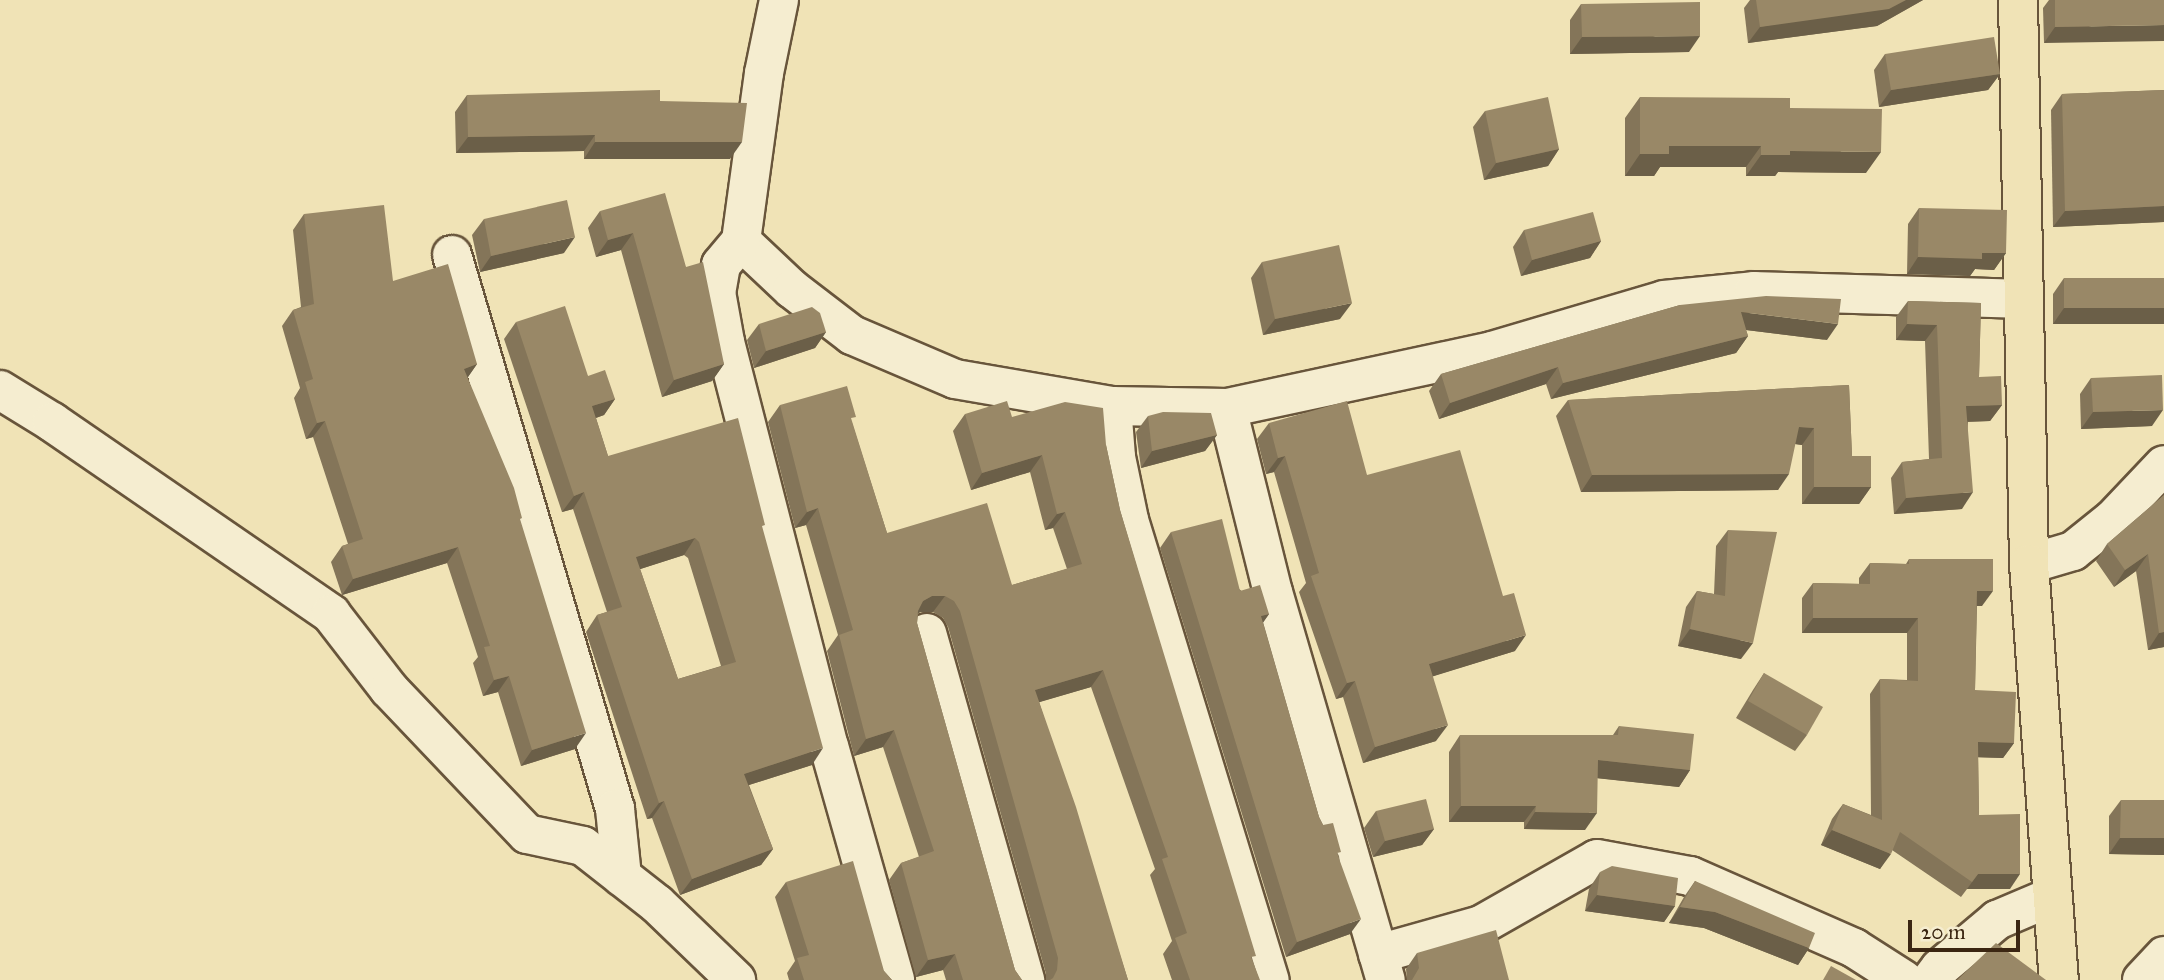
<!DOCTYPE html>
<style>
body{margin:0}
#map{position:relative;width:2164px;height:980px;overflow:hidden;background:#f0e3b6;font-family:"IM FELL Great Primer",serif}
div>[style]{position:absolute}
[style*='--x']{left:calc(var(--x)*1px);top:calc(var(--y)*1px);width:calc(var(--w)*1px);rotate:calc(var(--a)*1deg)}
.roads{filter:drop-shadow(2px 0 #68553b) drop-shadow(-2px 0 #68553b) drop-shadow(0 2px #68553b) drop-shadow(0 -2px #68553b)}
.minor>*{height:38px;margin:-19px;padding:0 19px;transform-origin:19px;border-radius:19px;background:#f5edd0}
.major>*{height:38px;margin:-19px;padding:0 19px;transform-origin:19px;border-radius:19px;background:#f0e3b6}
.wall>*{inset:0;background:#847559}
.shaded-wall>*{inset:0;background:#6b5f48}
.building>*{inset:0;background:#998867}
span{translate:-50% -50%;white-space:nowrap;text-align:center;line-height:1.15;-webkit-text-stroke:7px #f5edd0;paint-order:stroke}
.scale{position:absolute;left:1908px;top:920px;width:112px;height:32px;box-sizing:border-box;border:4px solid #3b2612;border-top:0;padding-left:9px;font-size:21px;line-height:24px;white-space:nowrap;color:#3b2612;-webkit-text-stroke:5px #f5edd0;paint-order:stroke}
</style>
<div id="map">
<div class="roads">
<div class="minor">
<div style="--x:779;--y:0;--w:75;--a:101.6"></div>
<div style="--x:764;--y:73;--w:170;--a:97.8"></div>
<div style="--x:741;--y:241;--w:70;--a:43.3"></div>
<div style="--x:792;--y:289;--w:76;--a:37.5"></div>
<div style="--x:852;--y:335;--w:112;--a:23.1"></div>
<div style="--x:955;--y:379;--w:159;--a:9.8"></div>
<div style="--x:1112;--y:406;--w:115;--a:1"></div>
<div style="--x:1227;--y:408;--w:271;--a:-12.1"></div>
<div style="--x:1492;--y:351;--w:179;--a:-16.5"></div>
<div style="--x:1664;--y:300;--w:90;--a:-5.7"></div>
<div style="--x:1754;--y:291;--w:270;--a:1.7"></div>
<div style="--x:741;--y:241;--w:31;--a:130"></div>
<div style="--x:721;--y:265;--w:27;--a:100"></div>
<div style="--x:716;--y:292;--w:51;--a:79.8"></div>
<div style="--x:725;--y:342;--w:417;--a:75.6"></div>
<div style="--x:829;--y:746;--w:243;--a:74.2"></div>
<div style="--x:452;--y:255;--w:577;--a:73.6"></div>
<div style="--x:615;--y:809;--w:68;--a:84.1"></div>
<div style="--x:0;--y:390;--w:61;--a:31.6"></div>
<div style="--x:52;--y:422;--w:339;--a:34.5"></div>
<div style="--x:331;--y:614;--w:95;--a:52.3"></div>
<div style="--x:389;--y:689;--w:200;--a:46.4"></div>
<div style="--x:527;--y:834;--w:57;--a:12.1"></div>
<div style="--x:583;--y:846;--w:94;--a:38.1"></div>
<div style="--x:657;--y:904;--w:110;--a:43.9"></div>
<div style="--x:1112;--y:406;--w:51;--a:85.5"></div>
<div style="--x:1116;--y:457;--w:64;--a:78.3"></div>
<div style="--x:1129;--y:520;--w:481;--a:73"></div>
<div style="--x:1227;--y:408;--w:190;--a:76"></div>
<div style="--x:1273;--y:592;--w:404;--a:73.8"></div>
<div style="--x:2029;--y:564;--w:46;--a:-16.5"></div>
<div style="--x:2073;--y:551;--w:51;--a:-38.7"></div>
<div style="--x:2113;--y:519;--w:74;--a:-46.6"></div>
<div style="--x:927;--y:633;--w:361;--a:74.2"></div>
<div style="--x:1378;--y:954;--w:107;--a:-15.7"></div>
<div style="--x:1481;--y:925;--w:133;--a:-29.6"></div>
<div style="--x:1597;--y:859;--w:95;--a:10.4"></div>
<div style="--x:1690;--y:876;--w:179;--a:23.7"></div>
<div style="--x:1854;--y:948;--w:59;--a:32.6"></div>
<div style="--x:1931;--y:980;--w:15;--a:-53"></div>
<div style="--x:1940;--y:968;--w:75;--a:-40.1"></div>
<div style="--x:1997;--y:920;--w:59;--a:-23.1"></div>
<div style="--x:2142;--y:980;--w:33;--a:-47"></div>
</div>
<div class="major">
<div style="--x:2018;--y:0;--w:564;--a:88.88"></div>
<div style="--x:2029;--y:564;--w:417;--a:85.9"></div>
</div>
</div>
<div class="wall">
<div style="clip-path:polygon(1750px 0,1923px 0,1877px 26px,1748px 43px,1744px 8px)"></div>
<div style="clip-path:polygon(2049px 0,2164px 0,2044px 43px,2043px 8px)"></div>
<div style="clip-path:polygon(1581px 4px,1689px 52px,1570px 54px,1570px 20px)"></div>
<div style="clip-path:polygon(1885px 54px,2000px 74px,1988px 90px,1879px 107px,1874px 70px)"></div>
<div style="clip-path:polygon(2164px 90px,2164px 222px,2053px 227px,2051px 110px,2062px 94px)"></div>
<div style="clip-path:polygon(467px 95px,660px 101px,730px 159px,584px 159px,584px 151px,456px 153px,455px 112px)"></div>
<div style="clip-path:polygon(1640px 97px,1790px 108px,1866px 173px,1778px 172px,1775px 176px,1746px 176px,1746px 167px,1660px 167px,1654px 176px,1625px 176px,1625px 118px)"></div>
<div style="clip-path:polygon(1485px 111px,1559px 149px,1548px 166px,1484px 180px,1473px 127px)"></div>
<div style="clip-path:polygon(1919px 208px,2006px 253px,1994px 270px,1975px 269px,1970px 276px,1907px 274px,1908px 224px)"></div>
<div style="clip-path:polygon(600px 211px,686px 267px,724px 364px,712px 381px,662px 397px,621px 250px,596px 257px,588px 228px)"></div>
<div style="clip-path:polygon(304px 214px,393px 281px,477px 364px,467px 378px,520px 521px,575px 749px,521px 766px,498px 692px,483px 696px,473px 663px,478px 657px,447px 563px,342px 595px,331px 562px,342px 546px,348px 544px,313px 437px,306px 439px,294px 398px,300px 388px,282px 326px,293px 310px,301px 307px,293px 230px)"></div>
<div style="clip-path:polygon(484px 219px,564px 253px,480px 272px,472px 235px)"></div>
<div style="clip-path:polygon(1524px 230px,1601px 241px,1590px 258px,1521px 276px,1513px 247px)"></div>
<div style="clip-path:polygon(1262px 262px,1340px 319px,1263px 335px,1251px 278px)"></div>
<div style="clip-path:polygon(2064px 278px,2164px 324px,2053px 324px,2053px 294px)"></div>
<div style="clip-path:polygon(1908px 301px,1981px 303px,1979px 377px,2002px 405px,1990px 421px,1968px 422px,1962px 509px,1894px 514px,1891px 478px,1902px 462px,1929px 459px,1925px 341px,1896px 340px,1896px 317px)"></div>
<div style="clip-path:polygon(1680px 305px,1827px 340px,1746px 330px,1748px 336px,1736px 353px,1551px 399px,1546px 384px,1439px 419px,1429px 391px,1441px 374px)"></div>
<div style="clip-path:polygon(evenodd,516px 322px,588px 376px,615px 399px,604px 415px,596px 418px,608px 456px,762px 529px,812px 765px,749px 785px,773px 849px,761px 865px,680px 895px,652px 818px,647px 819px,586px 632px,597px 615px,607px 612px,573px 509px,562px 512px,504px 339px,516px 322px,684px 555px,688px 558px,721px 666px,678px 679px,640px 569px,684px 555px)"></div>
<div style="clip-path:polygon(759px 324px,826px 332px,815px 348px,754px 368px,747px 340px)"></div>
<div style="clip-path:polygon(2091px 378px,2152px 426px,2081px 429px,2080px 394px)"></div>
<div style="clip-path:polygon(1849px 385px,1852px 456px,1871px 487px,1859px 504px,1802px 504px,1802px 445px,1795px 444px,1778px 490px,1581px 492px,1556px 416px,1568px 400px)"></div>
<div style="clip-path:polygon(780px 405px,852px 423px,887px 533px,1012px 585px,1067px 569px,1053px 528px,1045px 530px,1030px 472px,971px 490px,953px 431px,965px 414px,1012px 417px,1106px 445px,1120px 510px,1253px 961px,1259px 980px,1172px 980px,1163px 954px,1172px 941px,1150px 875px,1155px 869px,1091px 687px,1039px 702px,1128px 980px,1046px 980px,1046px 974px,948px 627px,943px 618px,933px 612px,920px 612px,918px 614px,917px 623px,1015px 970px,1022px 980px,946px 980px,943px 970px,916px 977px,889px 880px,901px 863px,919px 857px,883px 747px,854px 756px,827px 651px,838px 635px,806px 525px,795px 528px,768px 422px)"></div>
<div style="clip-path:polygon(1148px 416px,1217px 435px,1205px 451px,1141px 468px,1136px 432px)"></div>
<div style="clip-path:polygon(1269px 423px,1367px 475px,1515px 651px,1433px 676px,1436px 741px,1363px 763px,1343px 697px,1336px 699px,1299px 592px,1306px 583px,1274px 472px,1266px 474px,1257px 439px)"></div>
<div style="clip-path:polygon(2164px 495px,2164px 647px,2148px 650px,2136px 571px,2114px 587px,2096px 561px,2107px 544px)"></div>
<div style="clip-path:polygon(1728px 530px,1741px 659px,1678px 646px,1686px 607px,1697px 591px,1714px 594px,1716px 546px)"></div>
<div style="clip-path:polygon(1171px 532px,1269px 614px,1263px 622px,1319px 817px,1339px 856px,1350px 934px,1286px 957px,1160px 548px)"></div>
<div style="clip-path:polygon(1909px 559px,1982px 606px,1977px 606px,1975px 690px,2014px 743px,2003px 758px,1978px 757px,1979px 815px,2010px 889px,1967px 889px,1961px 897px,1892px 850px,1880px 869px,1821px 845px,1832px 819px,1843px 804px,1871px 815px,1870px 694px,1880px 679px,1907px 680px,1907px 633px,1802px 633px,1802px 598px,1813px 583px,1859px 584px,1859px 578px,1870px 563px,1906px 564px)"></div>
<div style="clip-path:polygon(1764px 673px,1807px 735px,1795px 751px,1736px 718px,1753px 690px)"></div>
<div style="clip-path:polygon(1619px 726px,1690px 770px,1679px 787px,1597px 778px,1585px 830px,1524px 829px,1524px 822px,1449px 822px,1449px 752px,1460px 735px,1613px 735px)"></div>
<div style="clip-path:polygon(2121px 800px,2164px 800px,2164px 855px,2109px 854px,2109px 816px)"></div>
<div style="clip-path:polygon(1376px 811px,1434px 829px,1422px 845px,1373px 857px,1364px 828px)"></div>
<div style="clip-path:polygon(1600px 872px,1675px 906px,1664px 922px,1585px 911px,1589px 889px)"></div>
<div style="clip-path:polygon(1695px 881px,1809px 948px,1798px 965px,1704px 928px,1669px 923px,1684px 897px)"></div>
<div style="clip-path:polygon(786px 882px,884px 971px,892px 980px,789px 980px,787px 973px,795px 961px,775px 897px)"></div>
<div style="clip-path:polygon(1417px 953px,1509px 980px,1407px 980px,1406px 969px)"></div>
</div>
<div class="shaded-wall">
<div style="clip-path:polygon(1906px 0,1923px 0,1877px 26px,1748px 43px,1760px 27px)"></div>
<div style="clip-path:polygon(2164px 25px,2164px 41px,2044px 43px,2055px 27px)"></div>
<div style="clip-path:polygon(1700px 36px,1689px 52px,1570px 54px,1582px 37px)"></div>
<div style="clip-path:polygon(2000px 74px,1988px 90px,1879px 107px,1891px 90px)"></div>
<div style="clip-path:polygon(595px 135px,584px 151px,456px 153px,468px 137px)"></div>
<div style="clip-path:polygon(595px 142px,742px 142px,730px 159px,584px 159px)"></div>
<div style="clip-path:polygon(1669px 146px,1761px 146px,1746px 167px,1660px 167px,1654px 176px,1625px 176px,1640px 154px)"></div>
<div style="clip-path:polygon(1559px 149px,1548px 166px,1484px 180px,1496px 163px)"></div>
<div style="clip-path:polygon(1790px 151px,1881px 152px,1866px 173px,1778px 172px,1775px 176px,1746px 176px,1761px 155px)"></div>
<div style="clip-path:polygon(2164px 206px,2164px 222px,2053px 227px,2065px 211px)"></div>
<div style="clip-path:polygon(633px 233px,621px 250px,596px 257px,608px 240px)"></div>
<div style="clip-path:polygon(575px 237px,564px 253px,480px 272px,491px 256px)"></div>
<div style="clip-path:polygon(1601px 241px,1590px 258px,1521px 276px,1532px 260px)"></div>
<div style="clip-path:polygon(1982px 253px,2006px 253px,1994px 270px,1975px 269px,1970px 276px,1907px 274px,1918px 257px)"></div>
<div style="clip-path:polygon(1352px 303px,1340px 319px,1263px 335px,1275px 319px)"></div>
<div style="clip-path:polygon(2064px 308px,2164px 308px,2164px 324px,2053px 324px)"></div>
<div style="clip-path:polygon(1741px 312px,1838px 324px,1827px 340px,1730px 328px)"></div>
<div style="clip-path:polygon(1907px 324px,1937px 325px,1925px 341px,1896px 340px)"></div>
<div style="clip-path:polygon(826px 332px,815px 348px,754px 368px,766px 351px)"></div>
<div style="clip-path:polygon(1748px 336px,1736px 353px,1551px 399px,1563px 383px)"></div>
<div style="clip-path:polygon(477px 364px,466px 380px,464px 369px)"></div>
<div style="clip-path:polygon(724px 364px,712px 381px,662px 397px,674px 380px)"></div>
<div style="clip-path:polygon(1558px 367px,1546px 384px,1439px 419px,1450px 403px)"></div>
<div style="clip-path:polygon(615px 399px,604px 415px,581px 423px,592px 406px)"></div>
<div style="clip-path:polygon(2002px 405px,1990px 421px,1955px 422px,1966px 406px)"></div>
<div style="clip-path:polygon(2163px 410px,2152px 426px,2081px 429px,2093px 412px)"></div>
<div style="clip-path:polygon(325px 421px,313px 437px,306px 439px,317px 423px)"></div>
<div style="clip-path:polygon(1799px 427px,1814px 428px,1802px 445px,1788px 443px)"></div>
<div style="clip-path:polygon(1217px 435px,1205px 451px,1141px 468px,1152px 451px)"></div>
<div style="clip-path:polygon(1042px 455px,1030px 472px,971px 490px,982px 473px)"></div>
<div style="clip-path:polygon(1285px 456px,1274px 472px,1266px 474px,1278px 458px)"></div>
<div style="clip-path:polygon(1789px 474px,1778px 490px,1581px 492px,1592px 475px)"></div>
<div style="clip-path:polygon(1814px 487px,1871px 487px,1859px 504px,1802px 504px)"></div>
<div style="clip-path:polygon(584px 492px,573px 509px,562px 512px,574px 496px)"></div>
<div style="clip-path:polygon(1973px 492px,1962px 509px,1894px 514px,1906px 498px)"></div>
<div style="clip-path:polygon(818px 508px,806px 525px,795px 528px,807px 512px)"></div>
<div style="clip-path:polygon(1065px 512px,1053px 528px,1045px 530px,1057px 514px)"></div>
<div style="clip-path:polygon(695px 538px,684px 555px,625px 574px,636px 557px)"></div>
<div style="clip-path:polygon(458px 547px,447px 563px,342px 595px,353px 579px)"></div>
<div style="clip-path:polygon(2148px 554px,2136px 571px,2114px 587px,2125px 570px)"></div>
<div style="clip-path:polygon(1977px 591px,1993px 591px,1982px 606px,1966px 606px)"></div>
<div style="clip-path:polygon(932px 596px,945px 596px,933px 612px,920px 612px,912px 617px,923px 601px)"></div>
<div style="clip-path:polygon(1269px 614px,1258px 630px,1261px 616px)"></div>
<div style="clip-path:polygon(1813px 618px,1918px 618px,1907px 633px,1802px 633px)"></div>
<div style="clip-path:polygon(1690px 629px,1753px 643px,1741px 659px,1678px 646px)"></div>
<div style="clip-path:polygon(2164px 632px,2164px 647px,2148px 650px,2159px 633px)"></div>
<div style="clip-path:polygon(1526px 635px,1515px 651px,1418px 681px,1429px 664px)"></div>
<div style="clip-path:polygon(1103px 670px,1091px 687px,1023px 707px,1035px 690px)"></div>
<div style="clip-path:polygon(509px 676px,498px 692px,483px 696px,494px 680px)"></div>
<div style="clip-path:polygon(1355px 681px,1343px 697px,1336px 699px,1347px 683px)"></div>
<div style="clip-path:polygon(1448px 725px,1436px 741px,1363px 763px,1375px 747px)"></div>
<div style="clip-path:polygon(894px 730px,883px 747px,854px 756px,866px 739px)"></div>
<div style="clip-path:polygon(586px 733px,575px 749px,521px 766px,532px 750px)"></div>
<div style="clip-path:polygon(1978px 742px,2014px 743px,2003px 758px,1967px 757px)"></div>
<div style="clip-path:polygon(823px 748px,812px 765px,733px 790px,744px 774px)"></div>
<div style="clip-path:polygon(1598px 760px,1690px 770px,1679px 787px,1586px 777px)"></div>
<div style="clip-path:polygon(664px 801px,652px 818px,647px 819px,659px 803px)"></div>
<div style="clip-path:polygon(1461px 806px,1536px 806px,1524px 822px,1449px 822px)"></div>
<div style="clip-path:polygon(1535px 812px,1597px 813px,1585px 830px,1524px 829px)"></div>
<div style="clip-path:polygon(1434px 829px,1422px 845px,1373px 857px,1385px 841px)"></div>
<div style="clip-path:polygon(1832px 830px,1891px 854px,1880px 869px,1821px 845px)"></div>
<div style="clip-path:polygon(2120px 838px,2164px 838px,2164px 855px,2109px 854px)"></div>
<div style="clip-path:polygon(773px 849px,761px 865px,680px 895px,692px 879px)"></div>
<div style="clip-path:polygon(1978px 874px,2020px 874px,2010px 889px,1967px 889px)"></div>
<div style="clip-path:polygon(1597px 895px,1675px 906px,1664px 922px,1585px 911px)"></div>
<div style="clip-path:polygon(1680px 907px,1715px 912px,1809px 948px,1798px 965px,1704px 928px,1669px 923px)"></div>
<div style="clip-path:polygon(1361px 919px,1350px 934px,1286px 957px,1297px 942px)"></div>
<div style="clip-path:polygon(955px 954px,943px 970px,916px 977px,928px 960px)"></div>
</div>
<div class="building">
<div style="clip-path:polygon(1756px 0,1906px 0,1889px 9px,1760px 27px)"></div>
<div style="clip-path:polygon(2055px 0,2164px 0,2164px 25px,2055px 27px)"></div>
<div style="clip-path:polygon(1700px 2px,1700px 36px,1582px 37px,1581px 4px)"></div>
<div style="clip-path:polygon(1994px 37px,2000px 74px,1891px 90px,1885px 54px)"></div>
<div style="clip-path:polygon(660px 90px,660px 101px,747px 103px,742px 142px,595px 142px,595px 135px,468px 137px,467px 95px)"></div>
<div style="clip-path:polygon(2164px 90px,2164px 206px,2065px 211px,2062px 94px)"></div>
<div style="clip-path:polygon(1548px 97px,1559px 149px,1496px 163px,1485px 111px)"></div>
<div style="clip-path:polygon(1640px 97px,1790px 98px,1790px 108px,1882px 109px,1881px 152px,1790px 151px,1790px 155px,1761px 155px,1761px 146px,1669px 146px,1669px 154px,1640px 154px)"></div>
<div style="clip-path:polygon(665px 193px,686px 267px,703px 262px,724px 364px,674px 380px,633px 233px,608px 240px,600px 211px)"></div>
<div style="clip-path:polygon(567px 200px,575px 237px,491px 256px,484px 219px)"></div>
<div style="clip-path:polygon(384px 205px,393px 281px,448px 264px,477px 364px,464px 369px,514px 488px,522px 518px,520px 519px,586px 733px,532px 750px,509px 676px,494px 680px,484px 647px,490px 646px,458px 547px,353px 579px,342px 546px,363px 539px,325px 421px,317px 423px,305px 382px,313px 379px,293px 310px,314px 304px,304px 214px)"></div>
<div style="clip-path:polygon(1919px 208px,2007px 210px,2006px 253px,1982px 253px,1982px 259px,1918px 257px)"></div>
<div style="clip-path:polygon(1593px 212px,1601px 241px,1532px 260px,1524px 230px)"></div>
<div style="clip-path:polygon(1339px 245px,1352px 303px,1275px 319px,1262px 262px)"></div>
<div style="clip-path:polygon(2064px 278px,2164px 278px,2164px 308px,2064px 308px)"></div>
<div style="clip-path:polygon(1766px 296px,1841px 299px,1838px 324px,1741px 312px,1748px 336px,1563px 383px,1558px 367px,1450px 403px,1441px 374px,1680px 305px)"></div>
<div style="clip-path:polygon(1908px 301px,1981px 303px,1979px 377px,2001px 376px,2002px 405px,1966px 406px,1973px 492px,1906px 498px,1902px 462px,1942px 458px,1937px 325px,1907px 324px)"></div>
<div style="clip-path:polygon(evenodd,565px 306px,588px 376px,605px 370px,615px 399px,592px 406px,608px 456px,738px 418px,765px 525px,762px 526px,823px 748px,744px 774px,773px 849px,692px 879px,664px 801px,659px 803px,597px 615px,622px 607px,584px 492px,574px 496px,516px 322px,565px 306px,695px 538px,699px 542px,736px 662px,678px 679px,636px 557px,695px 538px)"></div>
<div style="clip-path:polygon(812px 307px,820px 313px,826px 332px,766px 351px,759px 324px)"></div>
<div style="clip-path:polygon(2162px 375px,2163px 410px,2093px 412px,2091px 378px)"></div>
<div style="clip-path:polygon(1849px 385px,1852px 456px,1871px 456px,1871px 487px,1814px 487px,1814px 428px,1799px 427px,1789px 474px,1592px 475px,1568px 400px)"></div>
<div style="clip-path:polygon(847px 386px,856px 417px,851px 418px,887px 533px,987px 503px,1012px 585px,1082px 564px,1065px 512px,1057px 514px,1042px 455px,982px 473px,965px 414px,1007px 401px,1012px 417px,1065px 402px,1103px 408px,1106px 445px,1120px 510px,1256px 956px,1251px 957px,1260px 980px,1190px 980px,1175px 938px,1187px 933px,1162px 859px,1168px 857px,1103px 670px,1035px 690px,1076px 807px,1128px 980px,1050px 980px,1053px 978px,1057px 970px,1058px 958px,960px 611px,954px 601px,945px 596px,932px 596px,923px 601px,918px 611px,917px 623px,1015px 970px,1022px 980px,963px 980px,955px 954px,928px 960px,901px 863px,934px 851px,894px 730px,866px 739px,839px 635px,853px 630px,818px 508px,807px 512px,780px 405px)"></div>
<div style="clip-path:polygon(1347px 401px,1367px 475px,1460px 450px,1503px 596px,1514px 593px,1526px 635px,1429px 664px,1448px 725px,1375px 747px,1355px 681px,1347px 683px,1311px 576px,1319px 573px,1285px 456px,1278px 458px,1269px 423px)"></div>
<div style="clip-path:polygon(1163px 412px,1211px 413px,1217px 435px,1152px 451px,1148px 416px)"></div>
<div style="clip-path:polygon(2164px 495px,2164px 632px,2159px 633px,2148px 554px,2125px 570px,2107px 544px)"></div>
<div style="clip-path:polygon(1222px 519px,1240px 591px,1260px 585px,1269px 614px,1261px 616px,1319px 817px,1323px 825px,1333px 823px,1341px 852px,1337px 853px,1361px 919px,1297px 942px,1171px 532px)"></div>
<div style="clip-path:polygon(1728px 530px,1777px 532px,1753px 643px,1690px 629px,1697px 591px,1725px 596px)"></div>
<div style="clip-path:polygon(1909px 559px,1993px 559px,1993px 591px,1977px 591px,1975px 690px,2016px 692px,2014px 743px,1978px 742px,1979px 815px,2020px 814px,2020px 874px,1978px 874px,1972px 882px,1900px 832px,1891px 854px,1832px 830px,1843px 804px,1882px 820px,1880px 679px,1918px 681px,1918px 618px,1813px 618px,1813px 583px,1870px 584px,1870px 563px,1909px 564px)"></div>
<div style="clip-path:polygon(1764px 673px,1823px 707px,1807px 735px,1748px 701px)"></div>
<div style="clip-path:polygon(1619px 726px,1694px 734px,1690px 770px,1598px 760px,1597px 813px,1535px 812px,1536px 806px,1461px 806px,1460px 735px,1618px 735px)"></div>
<div style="clip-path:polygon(1426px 799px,1434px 829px,1385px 841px,1376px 811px)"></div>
<div style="clip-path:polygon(2121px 800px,2164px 800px,2164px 838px,2120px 838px)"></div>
<div style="clip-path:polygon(853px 861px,884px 971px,892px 980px,804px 980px,797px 958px,809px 955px,786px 882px)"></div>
<div style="clip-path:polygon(1612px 866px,1678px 878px,1675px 906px,1597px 895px,1600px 872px)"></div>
<div style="clip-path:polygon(1695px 881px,1815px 933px,1809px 948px,1715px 912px,1680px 907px)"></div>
<div style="clip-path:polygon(1496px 930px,1509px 980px,1412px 980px,1419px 968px,1417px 953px)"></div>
<div style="clip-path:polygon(1996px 943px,2046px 980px,1957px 980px)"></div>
<div style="clip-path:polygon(1831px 966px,1856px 980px,1823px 980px)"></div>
</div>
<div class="scale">20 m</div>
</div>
